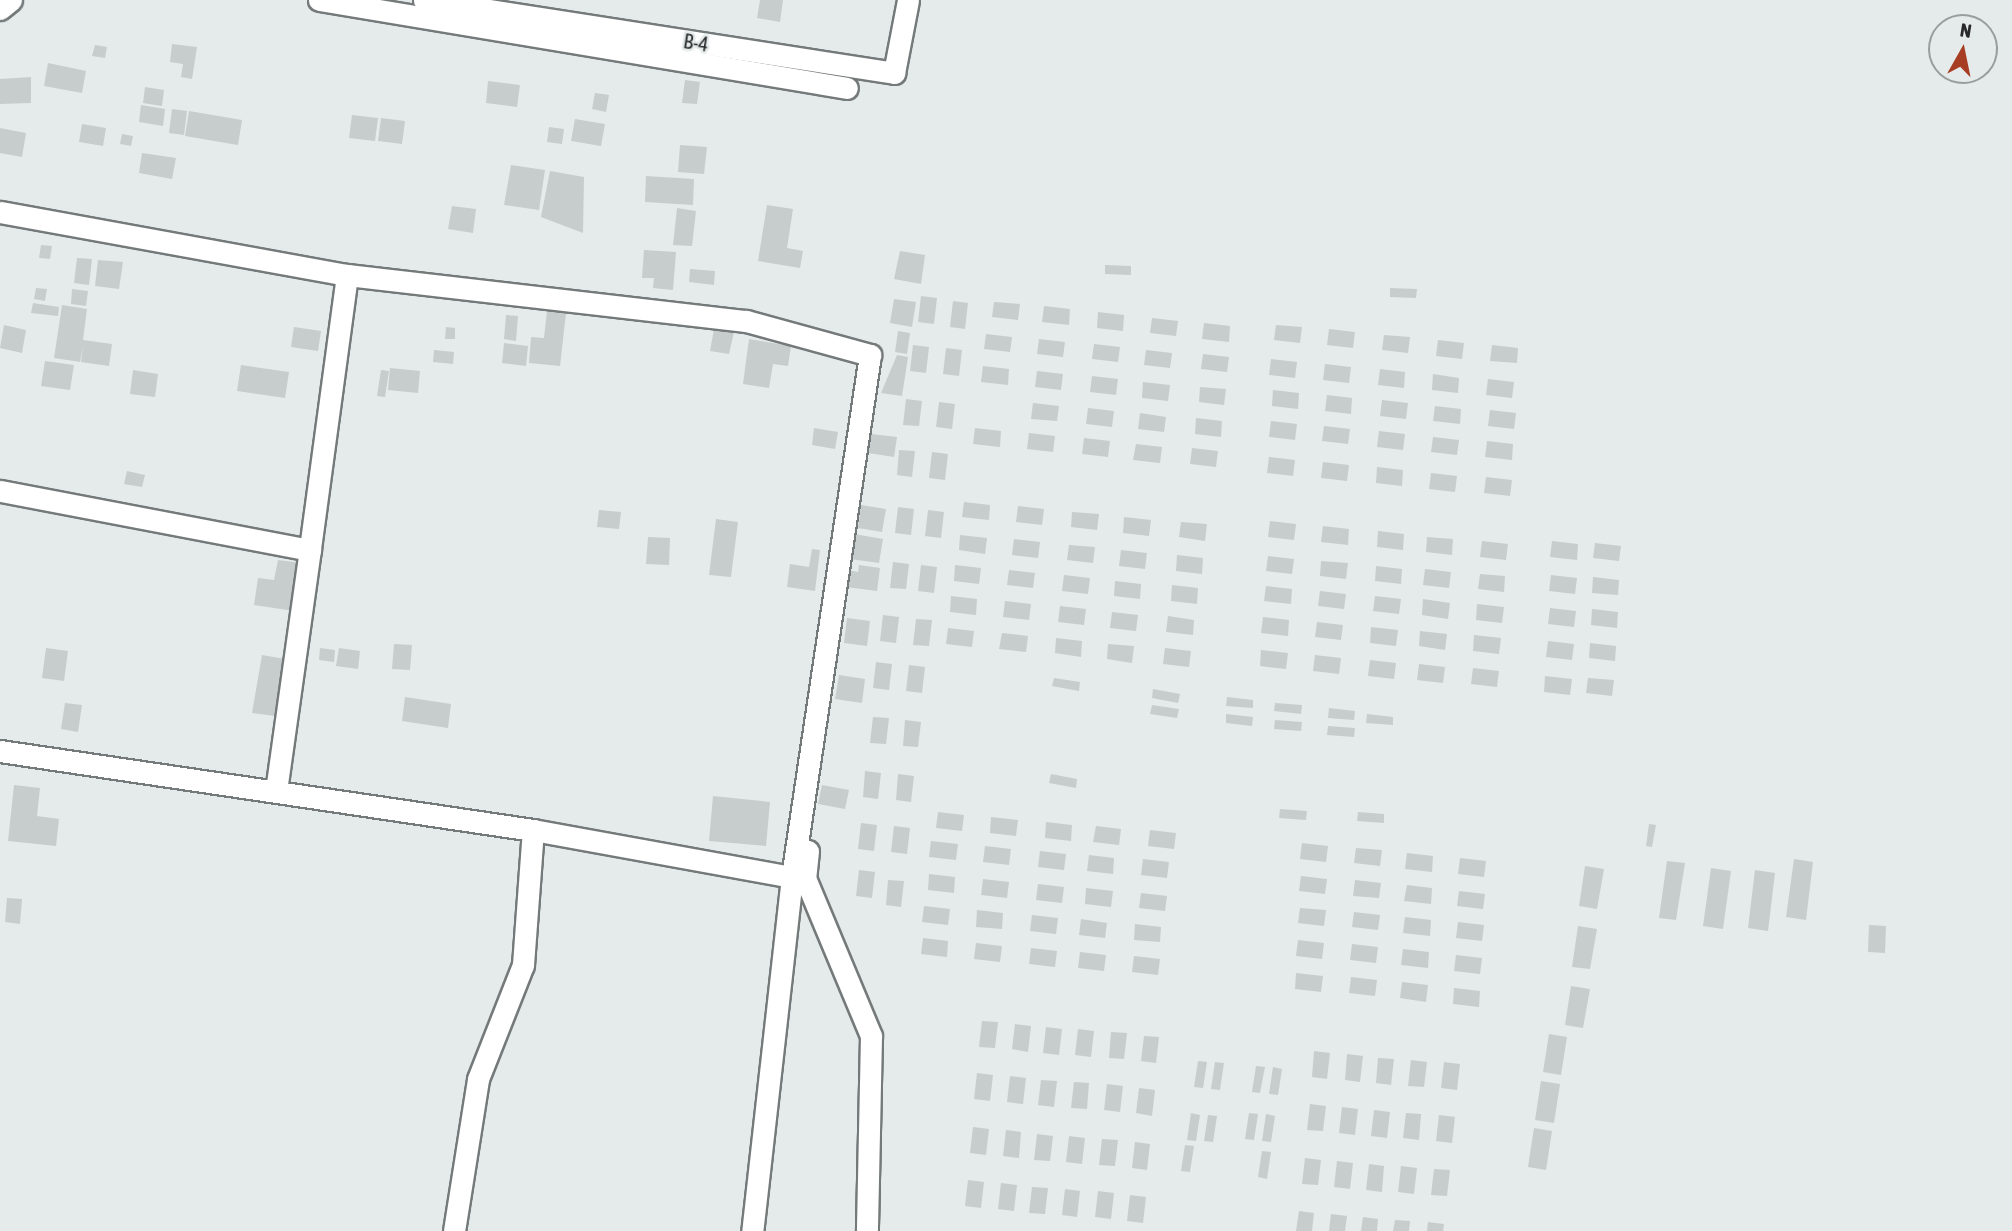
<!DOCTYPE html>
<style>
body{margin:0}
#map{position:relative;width:2012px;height:1231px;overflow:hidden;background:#e4ebea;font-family:"Asap Condensed",sans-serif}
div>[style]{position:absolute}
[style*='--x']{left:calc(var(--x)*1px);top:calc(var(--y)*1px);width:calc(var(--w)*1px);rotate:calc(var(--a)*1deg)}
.building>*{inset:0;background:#c7cdcc}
.roads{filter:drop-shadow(2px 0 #747979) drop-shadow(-2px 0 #747979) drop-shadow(0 2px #747979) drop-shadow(0 -2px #747979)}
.minor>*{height:21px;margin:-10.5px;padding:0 10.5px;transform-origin:10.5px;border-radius:10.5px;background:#fff}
span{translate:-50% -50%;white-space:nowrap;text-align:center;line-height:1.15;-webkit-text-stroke:5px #e4ebea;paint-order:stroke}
.street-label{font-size:21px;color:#282a2a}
.north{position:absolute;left:1928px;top:14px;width:70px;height:70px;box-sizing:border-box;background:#e4ebea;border:2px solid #999e9d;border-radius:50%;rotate:9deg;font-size:19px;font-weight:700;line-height:28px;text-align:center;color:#282a2a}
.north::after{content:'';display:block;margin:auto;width:24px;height:32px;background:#a73e23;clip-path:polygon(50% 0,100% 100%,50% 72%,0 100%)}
</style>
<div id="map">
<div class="building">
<div style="clip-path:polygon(760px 0,783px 0,780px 22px,757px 18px)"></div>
<div style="clip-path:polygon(172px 44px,197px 47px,192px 79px,181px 77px,183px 64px,170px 62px)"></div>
<div style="clip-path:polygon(95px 45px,107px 47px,105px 58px,92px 56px)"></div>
<div style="clip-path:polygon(48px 63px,86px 71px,82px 93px,44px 86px)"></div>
<div style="clip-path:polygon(31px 77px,31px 103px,0 104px,0 79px)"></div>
<div style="clip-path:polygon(685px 80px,700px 82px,697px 104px,682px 103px)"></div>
<div style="clip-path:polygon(488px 81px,520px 85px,517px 107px,486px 103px)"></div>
<div style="clip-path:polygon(145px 87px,164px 90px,162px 106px,143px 103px)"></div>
<div style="clip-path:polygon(595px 93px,609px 95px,606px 112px,592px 109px)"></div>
<div style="clip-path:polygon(141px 105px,165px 109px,163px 126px,139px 122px)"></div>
<div style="clip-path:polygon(172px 109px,187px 111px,184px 135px,169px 133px)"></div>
<div style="clip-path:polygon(189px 111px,242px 120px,238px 145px,185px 136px)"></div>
<div style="clip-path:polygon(352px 115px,378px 118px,375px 141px,349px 138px)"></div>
<div style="clip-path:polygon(381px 118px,405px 121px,402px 144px,378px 141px)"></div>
<div style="clip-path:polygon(575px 119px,605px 124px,601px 146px,571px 141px)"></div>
<div style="clip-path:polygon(82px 124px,106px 128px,103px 146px,79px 142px)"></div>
<div style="clip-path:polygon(549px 127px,564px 129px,562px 144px,547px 142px)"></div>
<div style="clip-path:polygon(0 128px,26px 133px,22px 157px,0 153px)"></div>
<div style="clip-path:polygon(122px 134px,133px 136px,131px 146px,120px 144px)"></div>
<div style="clip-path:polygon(680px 145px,707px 147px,704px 174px,678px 172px)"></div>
<div style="clip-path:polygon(142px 153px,176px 158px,172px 179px,139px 173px)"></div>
<div style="clip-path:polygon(511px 165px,545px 170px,539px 210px,504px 205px)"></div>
<div style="clip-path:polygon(550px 171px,584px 177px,583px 233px,541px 217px)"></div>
<div style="clip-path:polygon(646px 176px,694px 179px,693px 205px,645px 202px)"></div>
<div style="clip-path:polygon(767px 205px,793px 209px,787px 248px,803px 251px,800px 268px,758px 261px)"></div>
<div style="clip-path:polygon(452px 206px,476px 209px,473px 233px,448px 229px)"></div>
<div style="clip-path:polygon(677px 208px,696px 211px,692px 246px,673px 245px)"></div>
<div style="clip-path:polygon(41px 245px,52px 246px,50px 259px,39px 258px)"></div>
<div style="clip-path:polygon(644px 250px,676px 252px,673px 290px,653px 288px,654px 278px,642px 278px)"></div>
<div style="clip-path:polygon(900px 251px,925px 255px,921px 284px,894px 279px)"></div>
<div style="clip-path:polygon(77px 258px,92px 259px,89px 285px,74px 283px)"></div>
<div style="clip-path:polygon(98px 260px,123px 262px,119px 289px,95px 286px)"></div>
<div style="clip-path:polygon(1105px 265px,1131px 266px,1131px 275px,1105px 274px)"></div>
<div style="clip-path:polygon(690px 269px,715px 271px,714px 285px,689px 282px)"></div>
<div style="clip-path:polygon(36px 288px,47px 289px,45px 301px,34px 299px)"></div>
<div style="clip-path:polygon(1390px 288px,1417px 289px,1416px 298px,1390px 297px)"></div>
<div style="clip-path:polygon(72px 289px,88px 291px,86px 306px,71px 304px)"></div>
<div style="clip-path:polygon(921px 296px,937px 298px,934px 324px,918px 322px)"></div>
<div style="clip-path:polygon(894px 299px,916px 302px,912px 327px,890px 323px)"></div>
<div style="clip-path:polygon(953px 301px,968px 303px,965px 329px,950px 327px)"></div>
<div style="clip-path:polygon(994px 302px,1020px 304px,1018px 320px,992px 317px)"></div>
<div style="clip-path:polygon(33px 303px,59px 307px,58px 316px,31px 313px)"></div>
<div style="clip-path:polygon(62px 305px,87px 309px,83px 340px,112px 344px,109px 366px,81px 362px,83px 346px,80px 362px,54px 358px)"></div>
<div style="clip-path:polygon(1044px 306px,1070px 309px,1069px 325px,1042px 322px)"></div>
<div style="clip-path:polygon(547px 311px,566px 313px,560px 366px,529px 363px,531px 337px,544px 338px)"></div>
<div style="clip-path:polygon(1098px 312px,1124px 315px,1123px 331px,1097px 328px)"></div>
<div style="clip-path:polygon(506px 315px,518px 316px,516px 341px,504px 339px)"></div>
<div style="clip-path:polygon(1152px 318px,1178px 321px,1176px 336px,1150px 333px)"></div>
<div style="clip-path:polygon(1204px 323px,1230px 326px,1229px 342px,1202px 339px)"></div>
<div style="clip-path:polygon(4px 325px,26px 330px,22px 353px,0 348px)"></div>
<div style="clip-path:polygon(1276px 325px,1302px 327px,1300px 343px,1274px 340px)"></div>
<div style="clip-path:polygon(294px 327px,321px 331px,318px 351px,291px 347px)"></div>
<div style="clip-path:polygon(446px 327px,455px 328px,455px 339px,445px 339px)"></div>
<div style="clip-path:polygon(714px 329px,734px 332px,729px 354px,710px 351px)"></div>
<div style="clip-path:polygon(1329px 329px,1355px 332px,1353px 348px,1327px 345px)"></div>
<div style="clip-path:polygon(898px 331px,910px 333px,907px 354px,895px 352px)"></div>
<div style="clip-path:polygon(986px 334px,1012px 337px,1010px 352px,984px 349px)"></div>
<div style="clip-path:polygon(1384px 335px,1410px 337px,1408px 353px,1382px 350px)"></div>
<div style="clip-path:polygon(749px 339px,791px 346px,788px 366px,773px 364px,769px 388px,743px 384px)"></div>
<div style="clip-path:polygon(1039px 339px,1065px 342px,1063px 357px,1037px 354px)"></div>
<div style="clip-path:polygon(1438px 340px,1464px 343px,1462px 359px,1436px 356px)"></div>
<div style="clip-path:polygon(504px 343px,528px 346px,526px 366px,502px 363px)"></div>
<div style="clip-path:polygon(1094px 344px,1120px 347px,1118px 362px,1092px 359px)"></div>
<div style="clip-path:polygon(913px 345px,929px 347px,926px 373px,910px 371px)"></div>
<div style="clip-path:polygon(1492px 345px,1518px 348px,1517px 363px,1490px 361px)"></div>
<div style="clip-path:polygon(946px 348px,962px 350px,959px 376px,943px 374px)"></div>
<div style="clip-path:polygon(434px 350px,454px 352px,453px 364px,433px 362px)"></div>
<div style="clip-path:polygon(1146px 350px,1172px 353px,1170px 368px,1144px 365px)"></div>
<div style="clip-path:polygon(1203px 354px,1229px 357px,1227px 372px,1201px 369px)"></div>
<div style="clip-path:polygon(897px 355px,908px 357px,902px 396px,881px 393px)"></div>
<div style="clip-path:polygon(1271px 359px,1297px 362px,1295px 378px,1269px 375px)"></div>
<div style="clip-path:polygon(45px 361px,74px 365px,70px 390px,41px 386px)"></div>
<div style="clip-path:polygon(1325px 364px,1351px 367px,1349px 383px,1323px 380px)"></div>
<div style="clip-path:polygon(241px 365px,289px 372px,285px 398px,237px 391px)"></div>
<div style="clip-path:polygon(983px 366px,1009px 369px,1008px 385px,981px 382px)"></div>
<div style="clip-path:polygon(390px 368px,420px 371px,418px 393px,388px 390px)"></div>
<div style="clip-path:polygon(1380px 369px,1405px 372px,1404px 388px,1378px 385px)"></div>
<div style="clip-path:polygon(133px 370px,158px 374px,155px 397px,130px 394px)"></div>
<div style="clip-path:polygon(381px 370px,389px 371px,385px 397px,377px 396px)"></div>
<div style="clip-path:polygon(1037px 371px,1063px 374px,1061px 390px,1035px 387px)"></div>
<div style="clip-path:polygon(1433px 374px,1459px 378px,1458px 393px,1432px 390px)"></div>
<div style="clip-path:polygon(1092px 376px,1118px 379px,1116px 395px,1090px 392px)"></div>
<div style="clip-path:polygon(1488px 379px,1514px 382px,1512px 398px,1486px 395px)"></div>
<div style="clip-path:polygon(1143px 382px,1170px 385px,1168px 401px,1142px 398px)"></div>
<div style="clip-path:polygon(1200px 387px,1226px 389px,1224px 405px,1199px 402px)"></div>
<div style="clip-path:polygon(1273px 390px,1299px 393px,1298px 409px,1272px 406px)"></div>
<div style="clip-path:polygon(1327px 395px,1352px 398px,1351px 414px,1325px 411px)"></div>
<div style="clip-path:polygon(906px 399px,922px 401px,919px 426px,903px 425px)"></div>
<div style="clip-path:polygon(1382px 400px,1408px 403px,1406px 419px,1380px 416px)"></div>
<div style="clip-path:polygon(939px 402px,955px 404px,952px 429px,936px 427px)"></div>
<div style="clip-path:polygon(1033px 403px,1059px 406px,1057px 421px,1031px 419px)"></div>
<div style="clip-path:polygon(1435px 406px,1461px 409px,1460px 424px,1433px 421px)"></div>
<div style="clip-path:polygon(1088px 408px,1114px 411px,1112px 427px,1086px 424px)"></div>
<div style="clip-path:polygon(1490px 410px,1516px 413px,1514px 429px,1488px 426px)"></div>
<div style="clip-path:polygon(1140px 413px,1166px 417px,1164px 432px,1138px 429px)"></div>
<div style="clip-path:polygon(1196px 418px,1222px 421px,1221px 437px,1195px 434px)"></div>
<div style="clip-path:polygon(1271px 421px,1297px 424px,1295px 440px,1269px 437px)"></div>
<div style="clip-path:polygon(1324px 426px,1350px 429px,1348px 444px,1322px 441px)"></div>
<div style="clip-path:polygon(814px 428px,838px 432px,835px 449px,812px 445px)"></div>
<div style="clip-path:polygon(975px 428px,1001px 431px,1000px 447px,973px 444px)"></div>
<div style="clip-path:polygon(1379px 431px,1405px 434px,1403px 450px,1377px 447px)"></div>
<div style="clip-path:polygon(1029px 433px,1055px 436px,1053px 452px,1027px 449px)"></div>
<div style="clip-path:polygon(871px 434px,897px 437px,894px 457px,868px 453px)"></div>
<div style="clip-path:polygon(1433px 437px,1459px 440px,1457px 455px,1431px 452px)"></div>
<div style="clip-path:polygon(1084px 438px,1110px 441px,1108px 457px,1082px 454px)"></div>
<div style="clip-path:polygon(1487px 441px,1513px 444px,1512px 460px,1485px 457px)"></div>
<div style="clip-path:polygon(1136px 444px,1162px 447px,1160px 463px,1133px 460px)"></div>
<div style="clip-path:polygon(1192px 448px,1218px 451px,1216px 467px,1190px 464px)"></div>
<div style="clip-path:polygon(899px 450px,915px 451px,912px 477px,897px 475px)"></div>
<div style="clip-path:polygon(932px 452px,948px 454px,945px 480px,929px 478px)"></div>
<div style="clip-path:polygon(1269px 457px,1295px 460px,1293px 476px,1267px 473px)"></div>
<div style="clip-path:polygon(1323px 462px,1349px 465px,1347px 481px,1321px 478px)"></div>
<div style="clip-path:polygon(1377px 467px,1403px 470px,1402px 486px,1376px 483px)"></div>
<div style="clip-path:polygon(127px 471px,145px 475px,142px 487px,124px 484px)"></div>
<div style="clip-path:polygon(1431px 473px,1457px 476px,1455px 492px,1429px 489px)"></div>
<div style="clip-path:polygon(1486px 477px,1512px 480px,1510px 496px,1484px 493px)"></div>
<div style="clip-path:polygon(964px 502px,990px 505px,989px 520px,962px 517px)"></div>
<div style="clip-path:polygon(861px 505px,886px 509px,882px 532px,858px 528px)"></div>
<div style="clip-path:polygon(1018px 506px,1044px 509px,1042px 525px,1016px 522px)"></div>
<div style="clip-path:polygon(898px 507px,914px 509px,911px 535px,895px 533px)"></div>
<div style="clip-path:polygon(599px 510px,621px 512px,619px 529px,597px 527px)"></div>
<div style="clip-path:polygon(928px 510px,944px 512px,941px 538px,925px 536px)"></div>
<div style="clip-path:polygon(1072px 512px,1099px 514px,1097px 530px,1071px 527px)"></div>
<div style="clip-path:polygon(1124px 517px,1151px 520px,1149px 536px,1123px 533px)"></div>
<div style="clip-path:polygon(716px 519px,738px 522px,731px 577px,709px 575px)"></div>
<div style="clip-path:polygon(1270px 521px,1296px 524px,1294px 540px,1268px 537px)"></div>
<div style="clip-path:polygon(1181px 522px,1207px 524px,1205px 541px,1179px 537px)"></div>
<div style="clip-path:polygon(1323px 526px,1349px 529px,1348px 545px,1321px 542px)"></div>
<div style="clip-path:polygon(1378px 531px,1404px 534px,1403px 550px,1377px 547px)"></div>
<div style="clip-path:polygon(854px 534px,883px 539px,879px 563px,850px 559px)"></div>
<div style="clip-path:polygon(960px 535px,987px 538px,985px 554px,959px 550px)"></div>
<div style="clip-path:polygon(648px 537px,670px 538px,669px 565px,646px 564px)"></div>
<div style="clip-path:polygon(1427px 537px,1453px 539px,1452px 555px,1426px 552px)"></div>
<div style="clip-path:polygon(1014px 539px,1040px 542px,1038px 558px,1012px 555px)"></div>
<div style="clip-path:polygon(1482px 541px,1508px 544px,1506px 560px,1480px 557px)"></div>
<div style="clip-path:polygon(1552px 541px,1578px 544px,1577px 560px,1550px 557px)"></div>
<div style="clip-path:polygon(1595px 543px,1621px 546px,1619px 561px,1593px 558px)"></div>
<div style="clip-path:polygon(1069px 545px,1095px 547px,1093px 563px,1067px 560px)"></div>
<div style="clip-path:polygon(812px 549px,820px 550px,815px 591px,787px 587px,790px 564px,809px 567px)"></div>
<div style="clip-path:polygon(1121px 550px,1147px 553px,1145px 569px,1119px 566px)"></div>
<div style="clip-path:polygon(1177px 555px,1203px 558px,1202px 574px,1176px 571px)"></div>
<div style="clip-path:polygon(1268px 556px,1294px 559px,1292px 574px,1266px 571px)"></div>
<div style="clip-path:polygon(278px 560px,301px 563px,294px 611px,254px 605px,258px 578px,274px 580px)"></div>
<div style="clip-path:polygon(1321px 561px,1348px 563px,1346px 579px,1320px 576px)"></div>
<div style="clip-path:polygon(893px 562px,909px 564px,906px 589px,890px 588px)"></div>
<div style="clip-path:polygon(859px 565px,880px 568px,877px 591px,846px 587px,848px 570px,858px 572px)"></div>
<div style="clip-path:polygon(921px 565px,937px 567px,934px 593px,918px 591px)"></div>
<div style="clip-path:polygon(955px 565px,981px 568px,979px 584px,954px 581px)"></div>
<div style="clip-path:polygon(1376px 566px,1402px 569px,1401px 584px,1375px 581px)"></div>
<div style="clip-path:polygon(1425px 569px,1451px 572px,1449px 588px,1423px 585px)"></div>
<div style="clip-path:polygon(1009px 570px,1035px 573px,1033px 588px,1007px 585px)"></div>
<div style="clip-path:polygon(1480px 574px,1505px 576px,1504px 592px,1478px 589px)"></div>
<div style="clip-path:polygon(1064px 575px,1090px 578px,1088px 594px,1062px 591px)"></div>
<div style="clip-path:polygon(1551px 575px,1577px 578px,1575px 594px,1549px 591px)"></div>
<div style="clip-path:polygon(1593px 577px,1619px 580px,1618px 595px,1592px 593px)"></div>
<div style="clip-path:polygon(1115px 581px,1141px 584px,1140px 599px,1114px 596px)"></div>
<div style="clip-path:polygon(1172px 585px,1198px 588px,1197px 604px,1171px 601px)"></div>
<div style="clip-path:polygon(1266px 586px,1292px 589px,1291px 604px,1264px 601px)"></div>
<div style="clip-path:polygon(1320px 591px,1346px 594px,1344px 609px,1318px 606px)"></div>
<div style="clip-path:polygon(951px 596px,977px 599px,976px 615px,950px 612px)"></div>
<div style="clip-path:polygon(1375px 596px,1401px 599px,1399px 614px,1373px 611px)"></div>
<div style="clip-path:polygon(1423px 599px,1450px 603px,1448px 619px,1422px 615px)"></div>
<div style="clip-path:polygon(1005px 601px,1031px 604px,1029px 620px,1003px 617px)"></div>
<div style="clip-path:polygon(1477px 604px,1504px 607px,1502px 623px,1476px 620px)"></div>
<div style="clip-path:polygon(1060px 606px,1086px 609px,1084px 625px,1058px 622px)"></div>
<div style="clip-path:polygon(1550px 608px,1576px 611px,1574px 627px,1548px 624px)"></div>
<div style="clip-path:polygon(1592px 609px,1618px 612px,1617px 628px,1591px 625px)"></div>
<div style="clip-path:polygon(1112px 612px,1138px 615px,1136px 631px,1110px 628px)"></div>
<div style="clip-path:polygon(883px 615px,899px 617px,896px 643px,880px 641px)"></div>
<div style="clip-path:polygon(1168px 616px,1194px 620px,1193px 635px,1166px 632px)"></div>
<div style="clip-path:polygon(1263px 617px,1289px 620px,1288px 636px,1261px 633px)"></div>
<div style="clip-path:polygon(847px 618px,870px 621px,867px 646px,844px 643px)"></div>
<div style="clip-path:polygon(916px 619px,932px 620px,929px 646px,913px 645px)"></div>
<div style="clip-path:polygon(1317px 622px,1343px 625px,1341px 640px,1315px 637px)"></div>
<div style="clip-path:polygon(1371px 627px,1398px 630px,1396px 646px,1370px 643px)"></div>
<div style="clip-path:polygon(948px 628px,974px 631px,972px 647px,946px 644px)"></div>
<div style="clip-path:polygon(1420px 631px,1447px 634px,1445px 650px,1419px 646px)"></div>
<div style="clip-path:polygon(1002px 633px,1028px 636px,1026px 652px,999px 649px)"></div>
<div style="clip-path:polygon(1474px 635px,1501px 638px,1499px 654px,1473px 651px)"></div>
<div style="clip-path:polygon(1056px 638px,1082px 641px,1081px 657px,1055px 653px)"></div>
<div style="clip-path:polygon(1548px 641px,1574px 644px,1572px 660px,1546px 657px)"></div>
<div style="clip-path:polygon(1590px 643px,1616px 646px,1615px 661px,1589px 658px)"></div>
<div style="clip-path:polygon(394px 644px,412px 645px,410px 670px,392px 669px)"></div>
<div style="clip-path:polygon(1108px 644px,1134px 646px,1132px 663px,1107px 659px)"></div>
<div style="clip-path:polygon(46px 648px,68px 651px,64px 681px,42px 678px)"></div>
<div style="clip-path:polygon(320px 648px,335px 650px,334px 662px,319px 660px)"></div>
<div style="clip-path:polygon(339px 648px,360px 651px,358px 669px,336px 666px)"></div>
<div style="clip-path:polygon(1165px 648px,1191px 651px,1189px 667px,1163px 664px)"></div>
<div style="clip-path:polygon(1261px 650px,1288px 653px,1286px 669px,1260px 666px)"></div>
<div style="clip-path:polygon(262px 655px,285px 659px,275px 716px,252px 713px)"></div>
<div style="clip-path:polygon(1315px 655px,1341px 658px,1339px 674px,1313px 671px)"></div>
<div style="clip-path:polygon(1370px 660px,1396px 663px,1394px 679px,1368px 676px)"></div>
<div style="clip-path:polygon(876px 662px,892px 664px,889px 690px,873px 688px)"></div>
<div style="clip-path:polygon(1419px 664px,1445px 667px,1443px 683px,1417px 680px)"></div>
<div style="clip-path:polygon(909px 665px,925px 667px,922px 693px,906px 691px)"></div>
<div style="clip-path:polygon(1473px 668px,1499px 671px,1497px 687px,1471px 684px)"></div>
<div style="clip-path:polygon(839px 675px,865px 679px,862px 703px,835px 699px)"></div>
<div style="clip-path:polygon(1545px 676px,1572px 679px,1570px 695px,1544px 692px)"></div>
<div style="clip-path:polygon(1054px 678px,1080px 682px,1079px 691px,1052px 686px)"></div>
<div style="clip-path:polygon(1588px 678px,1614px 680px,1612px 696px,1586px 693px)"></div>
<div style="clip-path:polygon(1153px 689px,1180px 694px,1178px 703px,1152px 698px)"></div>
<div style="clip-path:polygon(405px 697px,451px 704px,448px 728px,402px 721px)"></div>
<div style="clip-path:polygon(1227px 697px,1253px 700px,1253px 708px,1226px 706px)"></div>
<div style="clip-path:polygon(65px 703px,82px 705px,78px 732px,61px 729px)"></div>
<div style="clip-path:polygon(1275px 703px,1302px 705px,1301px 714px,1274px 711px)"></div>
<div style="clip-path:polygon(1152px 705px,1179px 709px,1177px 718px,1150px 714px)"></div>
<div style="clip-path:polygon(1329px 708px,1355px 711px,1354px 720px,1328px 718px)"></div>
<div style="clip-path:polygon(1226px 714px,1253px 717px,1252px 726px,1226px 723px)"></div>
<div style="clip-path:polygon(1367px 714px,1393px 717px,1393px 725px,1366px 723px)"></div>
<div style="clip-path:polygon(873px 717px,889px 718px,886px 744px,870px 743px)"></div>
<div style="clip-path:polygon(905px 720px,921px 722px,918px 747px,903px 746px)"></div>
<div style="clip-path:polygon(1275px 720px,1302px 722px,1301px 731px,1274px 729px)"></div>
<div style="clip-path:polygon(1328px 726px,1355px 728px,1354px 737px,1327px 735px)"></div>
<div style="clip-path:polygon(865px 771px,881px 773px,878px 799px,863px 797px)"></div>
<div style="clip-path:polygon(898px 774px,914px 776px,911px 802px,896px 800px)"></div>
<div style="clip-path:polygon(1051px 774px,1077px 779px,1076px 788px,1049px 783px)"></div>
<div style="clip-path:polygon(14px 785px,40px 788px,37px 816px,59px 819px,56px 846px,8px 841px)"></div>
<div style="clip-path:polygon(822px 785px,849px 790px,845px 809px,818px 804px)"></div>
<div style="clip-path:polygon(713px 796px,770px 802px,766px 846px,709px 841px)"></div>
<div style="clip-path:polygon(1280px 809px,1307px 811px,1306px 820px,1279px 818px)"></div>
<div style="clip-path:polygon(938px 812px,964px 815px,962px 831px,936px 828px)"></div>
<div style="clip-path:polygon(1358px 812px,1384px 814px,1384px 823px,1357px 821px)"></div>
<div style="clip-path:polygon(991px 817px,1018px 820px,1016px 836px,990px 833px)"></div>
<div style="clip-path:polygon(1046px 822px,1072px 825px,1071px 841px,1045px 838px)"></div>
<div style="clip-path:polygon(861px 823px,877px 825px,874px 851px,858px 849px)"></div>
<div style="clip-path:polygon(1649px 824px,1656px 825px,1652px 847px,1646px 846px)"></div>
<div style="clip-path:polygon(894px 826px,910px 828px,907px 854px,891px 852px)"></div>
<div style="clip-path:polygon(1096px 826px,1121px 829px,1119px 845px,1093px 842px)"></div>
<div style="clip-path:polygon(1150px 830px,1176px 833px,1174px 849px,1148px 846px)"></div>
<div style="clip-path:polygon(931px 841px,958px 844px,956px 860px,929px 857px)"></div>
<div style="clip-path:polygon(1302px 843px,1328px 846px,1326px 862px,1300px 859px)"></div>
<div style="clip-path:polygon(985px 846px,1011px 849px,1009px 865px,983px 862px)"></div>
<div style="clip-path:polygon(1356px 848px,1382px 850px,1380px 866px,1354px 863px)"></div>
<div style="clip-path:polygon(1040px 851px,1066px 854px,1064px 870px,1038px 867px)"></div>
<div style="clip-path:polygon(1407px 853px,1433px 856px,1432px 872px,1405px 869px)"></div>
<div style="clip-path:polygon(1089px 855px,1114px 858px,1113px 874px,1087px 871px)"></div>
<div style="clip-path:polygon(1460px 858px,1486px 861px,1484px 877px,1458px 874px)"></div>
<div style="clip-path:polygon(1143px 859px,1169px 862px,1167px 878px,1141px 875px)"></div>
<div style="clip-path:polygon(1794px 859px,1813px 862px,1806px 920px,1786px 917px)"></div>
<div style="clip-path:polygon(1667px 861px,1685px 863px,1676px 920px,1659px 918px)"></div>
<div style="clip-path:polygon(1585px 866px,1604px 869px,1597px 909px,1579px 906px)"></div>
<div style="clip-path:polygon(1711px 868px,1731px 871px,1723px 929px,1703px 926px)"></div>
<div style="clip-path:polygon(859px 870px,875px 872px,872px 898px,856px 896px)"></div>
<div style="clip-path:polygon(1755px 870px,1775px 873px,1768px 931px,1748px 928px)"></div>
<div style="clip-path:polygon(929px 874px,955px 877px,954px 893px,928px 890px)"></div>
<div style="clip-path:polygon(1301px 876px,1327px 879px,1325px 894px,1299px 891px)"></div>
<div style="clip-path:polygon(983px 879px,1009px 882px,1007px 898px,981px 895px)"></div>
<div style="clip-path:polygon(888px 880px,904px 881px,901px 907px,886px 905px)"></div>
<div style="clip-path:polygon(1355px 880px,1381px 883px,1379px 898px,1353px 896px)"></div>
<div style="clip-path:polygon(1038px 884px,1064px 887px,1062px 903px,1036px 900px)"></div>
<div style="clip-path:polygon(1407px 885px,1432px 888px,1431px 904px,1404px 901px)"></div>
<div style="clip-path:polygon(1086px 888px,1113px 891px,1111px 907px,1085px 904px)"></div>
<div style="clip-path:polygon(1459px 891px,1485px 894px,1483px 909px,1457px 906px)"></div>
<div style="clip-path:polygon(1141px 893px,1167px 896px,1165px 911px,1139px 908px)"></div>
<div style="clip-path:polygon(7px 898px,22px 899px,20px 924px,5px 922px)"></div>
<div style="clip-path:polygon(924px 906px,950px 909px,948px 925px,922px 922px)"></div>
<div style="clip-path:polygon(1300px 908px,1326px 910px,1324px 926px,1298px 923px)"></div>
<div style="clip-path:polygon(977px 910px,1003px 913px,1002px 929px,976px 927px)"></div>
<div style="clip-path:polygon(1354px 912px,1380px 915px,1378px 930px,1352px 927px)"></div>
<div style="clip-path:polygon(1032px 915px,1058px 918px,1056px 934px,1030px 931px)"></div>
<div style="clip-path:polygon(1405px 917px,1431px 920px,1430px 936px,1403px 933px)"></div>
<div style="clip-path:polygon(1081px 919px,1107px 923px,1105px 938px,1079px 935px)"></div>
<div style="clip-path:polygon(1458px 922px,1484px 925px,1482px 941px,1456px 938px)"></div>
<div style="clip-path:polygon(1135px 924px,1161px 927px,1160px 942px,1134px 940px)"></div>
<div style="clip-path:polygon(1869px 925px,1886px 926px,1885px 953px,1868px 952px)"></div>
<div style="clip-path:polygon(1578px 926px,1597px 929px,1590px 969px,1572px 967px)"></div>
<div style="clip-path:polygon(923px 938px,948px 941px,947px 957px,921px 954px)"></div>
<div style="clip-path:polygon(1298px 940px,1324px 943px,1322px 959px,1296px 956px)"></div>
<div style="clip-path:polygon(976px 943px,1002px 946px,1000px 962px,974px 959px)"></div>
<div style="clip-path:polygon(1352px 944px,1378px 947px,1376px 963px,1350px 960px)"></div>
<div style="clip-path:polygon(1031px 948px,1057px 951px,1055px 967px,1029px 964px)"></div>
<div style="clip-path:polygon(1403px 949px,1429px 952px,1428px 968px,1401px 965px)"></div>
<div style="clip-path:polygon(1080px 952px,1106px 955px,1104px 971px,1078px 968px)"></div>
<div style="clip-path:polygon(1456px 955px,1482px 958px,1480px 974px,1454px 971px)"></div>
<div style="clip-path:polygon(1134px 956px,1160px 959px,1158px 975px,1132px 972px)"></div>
<div style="clip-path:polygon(1296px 973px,1323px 976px,1321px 992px,1295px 989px)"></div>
<div style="clip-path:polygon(1351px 977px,1377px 980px,1375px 996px,1349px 993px)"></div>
<div style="clip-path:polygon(1402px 982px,1428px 985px,1426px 1002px,1400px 998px)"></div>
<div style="clip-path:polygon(1571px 986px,1590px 989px,1583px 1028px,1565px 1025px)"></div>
<div style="clip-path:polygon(1454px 988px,1480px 991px,1479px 1007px,1453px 1004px)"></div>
<div style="clip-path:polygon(982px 1021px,998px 1022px,995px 1048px,979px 1047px)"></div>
<div style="clip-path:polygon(1015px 1024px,1031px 1026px,1028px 1052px,1012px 1049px)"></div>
<div style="clip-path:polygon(1046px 1027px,1062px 1029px,1059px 1055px,1043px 1053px)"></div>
<div style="clip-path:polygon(1078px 1029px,1094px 1031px,1091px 1057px,1075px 1055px)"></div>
<div style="clip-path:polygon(1111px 1032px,1127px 1033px,1124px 1059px,1109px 1058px)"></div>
<div style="clip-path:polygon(1549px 1034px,1567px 1037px,1561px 1075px,1543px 1072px)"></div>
<div style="clip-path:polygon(1144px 1036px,1159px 1037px,1156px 1063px,1141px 1061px)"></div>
<div style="clip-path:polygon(1314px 1051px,1330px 1053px,1327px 1079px,1312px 1077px)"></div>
<div style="clip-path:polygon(1347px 1054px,1363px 1056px,1360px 1082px,1345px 1080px)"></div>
<div style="clip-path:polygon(1378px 1058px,1394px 1059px,1391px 1085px,1376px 1083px)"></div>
<div style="clip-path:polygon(1411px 1060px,1427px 1062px,1424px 1087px,1408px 1086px)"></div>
<div style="clip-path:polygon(1198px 1061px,1207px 1062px,1203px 1088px,1194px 1087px)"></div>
<div style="clip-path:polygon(1215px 1062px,1224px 1063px,1220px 1090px,1211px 1089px)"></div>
<div style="clip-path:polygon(1444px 1062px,1460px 1064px,1457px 1090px,1441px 1088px)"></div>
<div style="clip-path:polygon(1256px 1066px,1265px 1067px,1260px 1093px,1252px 1092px)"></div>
<div style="clip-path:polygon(1273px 1067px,1282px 1069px,1278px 1095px,1269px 1094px)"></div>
<div style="clip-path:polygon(977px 1073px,993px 1075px,990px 1101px,974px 1099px)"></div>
<div style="clip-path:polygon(1010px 1076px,1026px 1078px,1023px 1104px,1007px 1102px)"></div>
<div style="clip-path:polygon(1041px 1080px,1057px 1081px,1054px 1107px,1038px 1105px)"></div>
<div style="clip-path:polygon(1541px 1081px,1560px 1084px,1554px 1123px,1535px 1120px)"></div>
<div style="clip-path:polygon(1074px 1082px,1089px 1083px,1087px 1109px,1071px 1108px)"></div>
<div style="clip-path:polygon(1107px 1084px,1123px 1086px,1120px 1112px,1104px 1110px)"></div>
<div style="clip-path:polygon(1139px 1088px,1155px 1090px,1152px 1116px,1136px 1113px)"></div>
<div style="clip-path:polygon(1310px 1104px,1326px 1106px,1323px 1131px,1307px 1130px)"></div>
<div style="clip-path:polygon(1342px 1107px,1358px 1109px,1355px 1135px,1339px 1133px)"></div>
<div style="clip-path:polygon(1374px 1110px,1390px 1112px,1387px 1138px,1371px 1136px)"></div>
<div style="clip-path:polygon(1191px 1113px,1200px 1115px,1196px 1141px,1187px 1140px)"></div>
<div style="clip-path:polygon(1249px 1113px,1258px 1114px,1254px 1140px,1245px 1139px)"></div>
<div style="clip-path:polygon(1406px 1113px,1421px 1114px,1419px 1140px,1403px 1138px)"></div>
<div style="clip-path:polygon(1266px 1114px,1275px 1116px,1271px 1142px,1262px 1141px)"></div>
<div style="clip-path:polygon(1208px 1115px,1217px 1116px,1213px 1142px,1204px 1141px)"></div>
<div style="clip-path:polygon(1439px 1115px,1455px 1117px,1452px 1143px,1436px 1141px)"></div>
<div style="clip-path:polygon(973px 1127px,989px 1129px,986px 1155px,970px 1153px)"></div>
<div style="clip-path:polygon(1534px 1128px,1552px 1131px,1546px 1170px,1528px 1167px)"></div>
<div style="clip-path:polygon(1006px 1130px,1021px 1132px,1019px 1158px,1003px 1156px)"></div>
<div style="clip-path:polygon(1037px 1134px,1053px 1136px,1050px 1161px,1034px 1160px)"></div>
<div style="clip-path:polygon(1069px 1136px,1085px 1138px,1082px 1164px,1066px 1162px)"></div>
<div style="clip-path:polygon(1102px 1139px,1118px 1140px,1115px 1166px,1099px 1165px)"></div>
<div style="clip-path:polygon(1135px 1142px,1150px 1144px,1147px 1170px,1132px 1168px)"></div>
<div style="clip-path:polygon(1185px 1145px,1194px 1146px,1190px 1172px,1181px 1171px)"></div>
<div style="clip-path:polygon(1262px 1151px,1271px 1152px,1267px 1179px,1258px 1177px)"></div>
<div style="clip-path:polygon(1305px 1158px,1321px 1160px,1318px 1185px,1302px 1184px)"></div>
<div style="clip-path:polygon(1337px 1161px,1353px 1163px,1350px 1189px,1334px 1187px)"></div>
<div style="clip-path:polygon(1369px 1164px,1384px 1166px,1382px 1192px,1366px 1190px)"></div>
<div style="clip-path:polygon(1401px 1166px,1417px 1168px,1414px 1194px,1398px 1192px)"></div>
<div style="clip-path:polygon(1434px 1169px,1450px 1170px,1447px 1196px,1431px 1195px)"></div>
<div style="clip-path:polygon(968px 1180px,984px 1182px,981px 1208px,965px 1206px)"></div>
<div style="clip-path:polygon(1001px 1183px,1017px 1185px,1014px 1211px,998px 1209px)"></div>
<div style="clip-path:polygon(1032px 1187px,1048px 1188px,1045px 1214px,1029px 1213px)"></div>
<div style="clip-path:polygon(1065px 1189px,1080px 1191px,1077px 1217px,1062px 1215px)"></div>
<div style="clip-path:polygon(1098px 1191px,1114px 1193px,1111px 1219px,1095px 1217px)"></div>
<div style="clip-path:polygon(1130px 1195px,1146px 1197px,1143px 1223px,1127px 1221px)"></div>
<div style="clip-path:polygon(1299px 1211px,1314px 1213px,1312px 1231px,1296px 1231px)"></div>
<div style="clip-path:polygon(1331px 1214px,1347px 1216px,1345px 1231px,1329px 1231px)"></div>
<div style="clip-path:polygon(1363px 1217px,1378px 1219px,1377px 1231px,1361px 1231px)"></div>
<div style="clip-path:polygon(1395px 1220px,1410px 1221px,1409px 1231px,1393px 1231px)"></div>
<div style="clip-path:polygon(1428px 1222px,1444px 1224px,1443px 1231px,1427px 1231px)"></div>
</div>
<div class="roads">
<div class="minor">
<div style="--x:319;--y:0;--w:535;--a:9.46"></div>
<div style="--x:424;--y:0;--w:476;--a:8.8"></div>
<div style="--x:894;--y:73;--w:74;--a:-79.1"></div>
<div style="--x:0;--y:9;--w:14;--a:-39"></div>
<div style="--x:0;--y:212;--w:353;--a:10.3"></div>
<div style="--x:347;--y:275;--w:277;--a:97.7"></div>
<div style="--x:310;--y:550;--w:316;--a:-169.2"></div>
<div style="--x:347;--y:275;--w:402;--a:6.6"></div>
<div style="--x:746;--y:321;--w:129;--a:15.3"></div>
<div style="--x:870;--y:355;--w:528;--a:98.5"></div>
<div style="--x:792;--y:877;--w:356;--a:96.4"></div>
<div style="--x:0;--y:751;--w:539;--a:8.43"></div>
<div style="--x:533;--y:830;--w:263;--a:10.3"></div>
<div style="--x:276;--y:791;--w:243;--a:-82"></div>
<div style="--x:808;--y:851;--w:27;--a:96"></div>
<div style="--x:805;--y:878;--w:171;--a:67.3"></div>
<div style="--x:871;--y:1036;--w:195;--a:91.2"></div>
<div style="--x:454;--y:1231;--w:154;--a:-81"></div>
<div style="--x:478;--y:1079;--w:123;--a:-68.5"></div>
<div style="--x:523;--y:965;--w:135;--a:-85.8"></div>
</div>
</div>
<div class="street-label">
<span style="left:696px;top:42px;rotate:9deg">B-4</span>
</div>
<div class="north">N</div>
</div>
